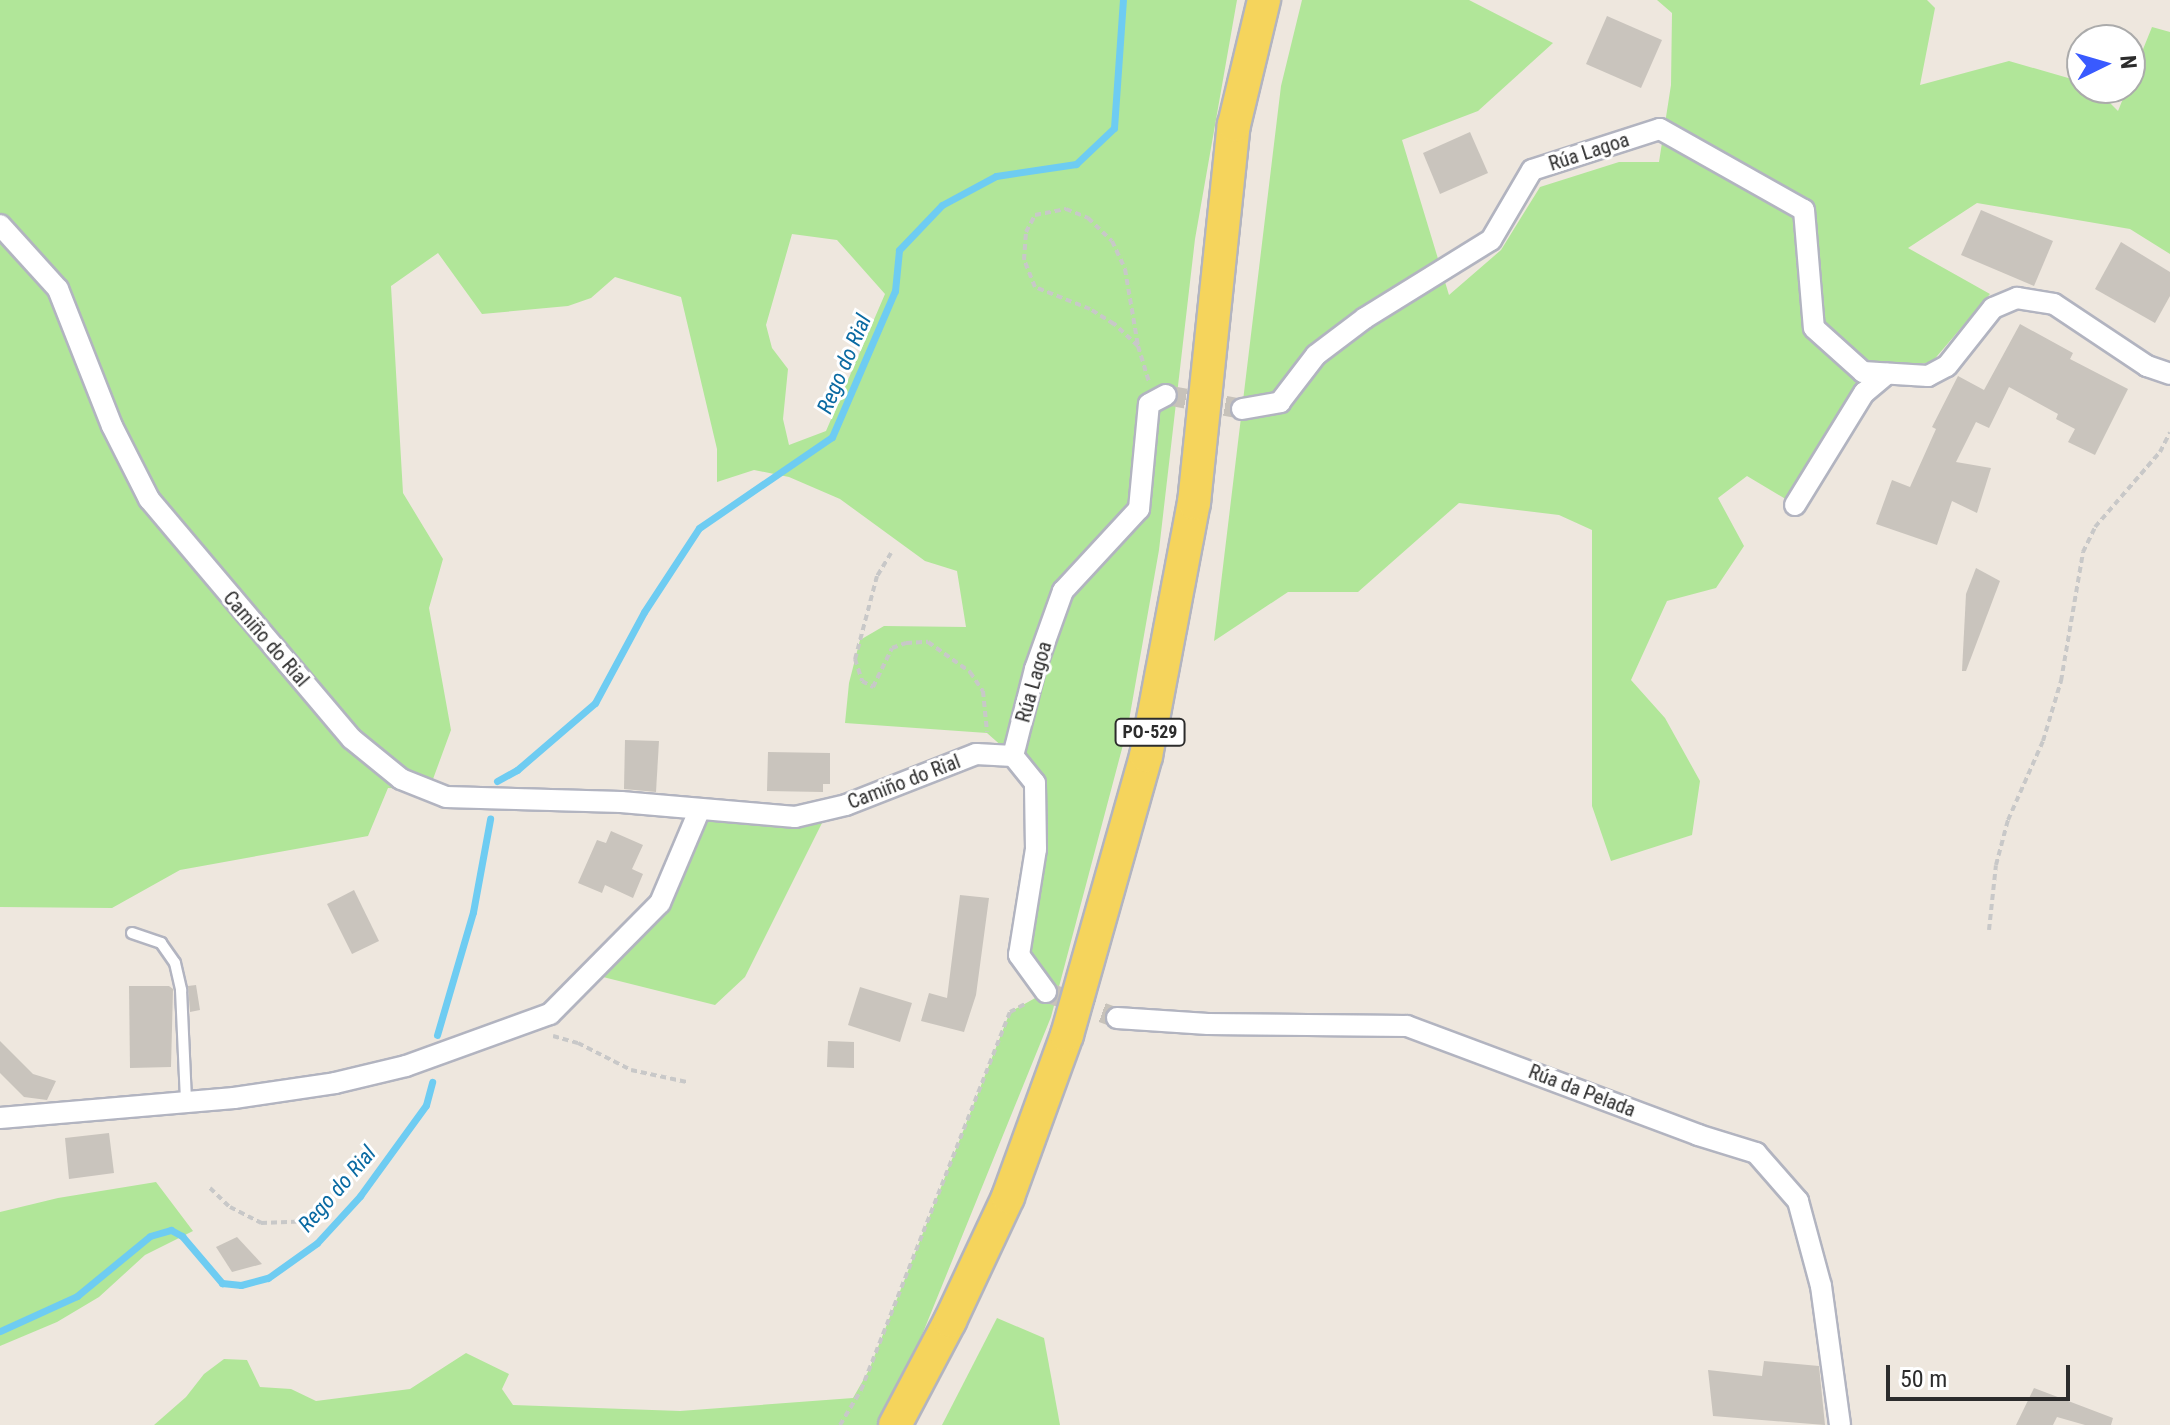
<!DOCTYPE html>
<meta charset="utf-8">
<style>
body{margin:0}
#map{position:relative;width:2170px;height:1425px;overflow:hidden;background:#eee7de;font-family:"Roboto Condensed",sans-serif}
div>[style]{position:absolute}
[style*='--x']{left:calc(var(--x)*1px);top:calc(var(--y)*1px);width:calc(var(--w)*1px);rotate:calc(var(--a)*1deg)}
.green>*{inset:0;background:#b1e699}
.stream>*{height:7px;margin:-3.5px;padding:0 3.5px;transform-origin:3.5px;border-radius:3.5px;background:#6eccf2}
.building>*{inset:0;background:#c9c4bd}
.minor-tunnel>*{height:20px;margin-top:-10px;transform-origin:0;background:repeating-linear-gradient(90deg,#c7c2ba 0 20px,transparent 0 30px)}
.path>*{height:4px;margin-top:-2px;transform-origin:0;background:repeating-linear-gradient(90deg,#c8c8c8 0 6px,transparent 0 10px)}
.roads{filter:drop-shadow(2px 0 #b2b4c0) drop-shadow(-2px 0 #b2b4c0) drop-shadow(0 2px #b2b4c0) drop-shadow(0 -2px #b2b4c0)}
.service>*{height:10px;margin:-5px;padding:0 5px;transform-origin:5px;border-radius:5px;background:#fff}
.minor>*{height:20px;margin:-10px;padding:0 10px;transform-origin:10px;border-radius:10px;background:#fff}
.primary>*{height:32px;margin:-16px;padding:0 16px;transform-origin:16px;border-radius:16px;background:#f5d45c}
span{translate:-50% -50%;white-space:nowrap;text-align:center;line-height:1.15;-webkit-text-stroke:6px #fff;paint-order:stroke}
.shield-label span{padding:2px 6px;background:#fff;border:2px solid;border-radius:6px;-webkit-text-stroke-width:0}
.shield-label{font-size:18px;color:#2c2c2c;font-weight:700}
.street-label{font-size:20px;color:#2c2c2c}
.water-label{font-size:22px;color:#0a6aa2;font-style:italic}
.north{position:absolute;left:2066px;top:24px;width:80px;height:80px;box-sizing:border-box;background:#fff;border:2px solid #ababab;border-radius:50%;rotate:85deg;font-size:22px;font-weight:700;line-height:32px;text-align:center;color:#2c2c2c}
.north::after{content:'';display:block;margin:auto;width:28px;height:36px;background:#395aff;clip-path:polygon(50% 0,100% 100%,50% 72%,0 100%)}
.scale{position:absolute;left:1886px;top:1365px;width:184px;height:36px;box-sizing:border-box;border:4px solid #2c2c2c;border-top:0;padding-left:10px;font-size:24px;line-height:28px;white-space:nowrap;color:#2c2c2c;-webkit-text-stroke:6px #fff;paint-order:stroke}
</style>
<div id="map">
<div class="green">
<div style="clip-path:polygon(evenodd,0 0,1237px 0,1195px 239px,1159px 550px,1128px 726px,1051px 1017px,907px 1372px,879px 1425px,154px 1425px,186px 1397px,204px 1374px,224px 1359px,247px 1360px,260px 1387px,291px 1389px,316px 1401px,410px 1389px,466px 1353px,509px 1374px,502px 1389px,513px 1405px,680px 1411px,853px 1398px,869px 1370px,1010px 1012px,1046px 992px,1019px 955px,1035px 783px,1013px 756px,987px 733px,845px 723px,849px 683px,860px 640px,884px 626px,966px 627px,957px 571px,925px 561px,840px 499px,789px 477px,754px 470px,717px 482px,717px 449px,681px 297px,615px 277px,591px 298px,568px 306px,482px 314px,438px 253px,391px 286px,403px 493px,443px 559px,429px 608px,451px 730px,429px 790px,388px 788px,368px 836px,180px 870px,112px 908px,0 907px,0 0,792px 234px,837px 240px,885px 294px,826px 431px,789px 445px,783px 419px,788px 369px,772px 348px,766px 325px,792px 234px)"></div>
<div style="clip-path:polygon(1302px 0,1469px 0,1553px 43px,1478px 111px,1402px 140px,1449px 295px,1501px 250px,1540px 187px,1619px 162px,1659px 162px,1671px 85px,1672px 13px,1657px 0,1927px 0,1935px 8px,1920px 85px,2009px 61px,2082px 82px,2082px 88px,2095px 88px,2118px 111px,2152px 27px,2170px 32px,2170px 254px,2130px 229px,1977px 203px,1908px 248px,1990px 294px,1932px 362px,1863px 372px,1789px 501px,1747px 476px,1718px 498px,1744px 546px,1716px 588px,1667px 601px,1631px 680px,1665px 718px,1700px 781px,1692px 835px,1611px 861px,1592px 806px,1592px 530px,1559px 515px,1459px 503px,1358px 592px,1288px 592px,1214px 641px,1281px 86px)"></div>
<div style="clip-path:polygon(829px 809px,745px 977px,715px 1005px,591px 974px,660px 903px,699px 811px)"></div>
<div style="clip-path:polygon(156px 1182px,193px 1231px,145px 1255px,99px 1297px,57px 1322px,0 1346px,0 1212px,58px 1198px)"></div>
<div style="clip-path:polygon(997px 1318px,1044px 1338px,1060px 1425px,942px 1425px)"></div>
</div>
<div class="stream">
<div style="--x:497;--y:781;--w:23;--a:-29"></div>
<div style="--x:517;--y:770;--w:103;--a:-40.7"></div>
<div style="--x:595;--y:703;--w:103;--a:-61.7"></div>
<div style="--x:644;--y:612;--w:100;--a:-56.8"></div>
<div style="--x:699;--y:528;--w:161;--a:-34.4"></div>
<div style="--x:832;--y:437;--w:159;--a:-66.7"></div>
<div style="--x:895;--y:291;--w:41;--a:-84.4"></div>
<div style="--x:899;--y:250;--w:62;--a:-46.3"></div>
<div style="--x:942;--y:205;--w:61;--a:-28.2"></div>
<div style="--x:996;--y:176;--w:81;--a:-8.5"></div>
<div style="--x:1076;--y:164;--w:52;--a:-43.5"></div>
<div style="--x:1114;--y:128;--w:128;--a:-86"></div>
<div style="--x:437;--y:1035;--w:128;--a:-73.7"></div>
<div style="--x:473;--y:912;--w:95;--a:-79.6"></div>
<div style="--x:0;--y:1331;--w:85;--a:-24.4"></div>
<div style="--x:77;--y:1296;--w:94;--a:-39.4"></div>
<div style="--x:150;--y:1236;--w:22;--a:-16"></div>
<div style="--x:171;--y:1230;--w:13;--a:29"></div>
<div style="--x:182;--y:1236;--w:62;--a:49.6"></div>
<div style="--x:222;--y:1283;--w:19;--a:6"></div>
<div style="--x:241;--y:1285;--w:28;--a:-15"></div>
<div style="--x:268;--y:1278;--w:60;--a:-35.5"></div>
<div style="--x:317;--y:1243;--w:64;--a:-47.5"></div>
<div style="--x:360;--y:1196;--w:112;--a:-54"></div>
<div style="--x:426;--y:1105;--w:24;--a:-75"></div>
</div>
<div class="building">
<div style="clip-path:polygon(1607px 16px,1662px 40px,1641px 88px,1586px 64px)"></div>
<div style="clip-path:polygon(1470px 132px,1488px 173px,1440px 194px,1423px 153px)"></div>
<div style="clip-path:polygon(1981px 210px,2053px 241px,2034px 286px,1961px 255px)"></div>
<div style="clip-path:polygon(2121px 242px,2170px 272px,2170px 296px,2155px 323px,2095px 289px)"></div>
<div style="clip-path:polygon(2020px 324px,2073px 353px,2070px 359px,2128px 389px,2095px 455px,2068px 442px,2075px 429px,2056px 419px,2058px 414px,2009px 387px,1989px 428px,1976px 422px,1956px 462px,1991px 468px,1977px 513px,1952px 501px,1937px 545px,1876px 524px,1892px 480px,1910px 487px,1936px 429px,1932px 427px,1958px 376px,1984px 390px)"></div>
<div style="clip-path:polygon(1976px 568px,2000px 581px,1966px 671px,1962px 671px,1966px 594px)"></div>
<div style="clip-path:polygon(625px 740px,659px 741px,656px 792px,624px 789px)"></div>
<div style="clip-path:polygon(768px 752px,830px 753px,830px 784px,823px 784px,823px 792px,767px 791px)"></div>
<div style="clip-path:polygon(611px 831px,643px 845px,632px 869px,643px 874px,633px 898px,605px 885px,602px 893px,578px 883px,597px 840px,606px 843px)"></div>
<div style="clip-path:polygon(354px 890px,379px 941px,352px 954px,327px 904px)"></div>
<div style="clip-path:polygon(960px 895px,989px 898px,976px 995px,964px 1032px,921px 1021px,929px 993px,947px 998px)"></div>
<div style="clip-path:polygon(196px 985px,200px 1010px,190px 1012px,188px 986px)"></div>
<div style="clip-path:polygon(129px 986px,169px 986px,173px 989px,171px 1067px,130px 1068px)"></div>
<div style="clip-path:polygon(860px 987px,912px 1003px,900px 1042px,848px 1025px)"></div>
<div style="clip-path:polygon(0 1041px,33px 1074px,56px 1081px,47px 1100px,24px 1097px,0 1073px)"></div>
<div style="clip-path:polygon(828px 1041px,854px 1042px,854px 1068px,827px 1067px)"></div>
<div style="clip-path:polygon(109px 1133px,114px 1173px,69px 1179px,65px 1138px)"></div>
<div style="clip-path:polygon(237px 1237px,262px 1264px,232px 1272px,216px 1247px)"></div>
<div style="clip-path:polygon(1764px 1361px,1819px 1366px,1825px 1425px,1713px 1416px,1708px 1370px,1762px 1376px)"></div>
<div style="clip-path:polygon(2034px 1388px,2113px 1418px,2111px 1425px,2085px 1425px,2057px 1417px,2053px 1425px,2016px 1425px)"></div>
</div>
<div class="minor-tunnel">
<div style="--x:1166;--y:395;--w:77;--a:10.4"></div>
<div style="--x:1046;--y:992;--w:76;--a:20.1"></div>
</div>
<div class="path">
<div style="--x:1138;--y:346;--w:33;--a:-137"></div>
<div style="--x:1114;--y:324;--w:28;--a:-148"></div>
<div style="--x:1090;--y:309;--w:59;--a:-158.2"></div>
<div style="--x:1035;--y:287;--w:29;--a:-112"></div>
<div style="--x:1024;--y:260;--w:28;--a:-86"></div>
<div style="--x:1026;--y:232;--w:19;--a:-62"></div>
<div style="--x:1035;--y:215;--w:32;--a:-11"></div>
<div style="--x:1066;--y:209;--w:24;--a:22"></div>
<div style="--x:1088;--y:218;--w:33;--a:44"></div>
<div style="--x:1112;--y:241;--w:31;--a:65"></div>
<div style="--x:1125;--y:269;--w:78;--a:80.4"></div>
<div style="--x:1138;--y:346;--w:38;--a:73"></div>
<div style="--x:891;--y:553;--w:27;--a:121"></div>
<div style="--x:877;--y:576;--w:86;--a:104.8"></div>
<div style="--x:855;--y:659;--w:23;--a:72"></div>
<div style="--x:862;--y:681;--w:13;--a:29"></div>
<div style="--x:873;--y:687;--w:43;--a:-64"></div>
<div style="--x:892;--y:648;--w:15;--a:-20"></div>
<div style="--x:906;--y:643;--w:22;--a:-3"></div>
<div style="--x:928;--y:642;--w:52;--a:35.5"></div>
<div style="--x:970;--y:672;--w:23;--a:56"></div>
<div style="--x:983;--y:691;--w:41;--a:84.4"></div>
<div style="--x:1989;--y:930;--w:65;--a:-83.9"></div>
<div style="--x:1996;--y:865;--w:47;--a:-75.1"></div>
<div style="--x:2008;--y:820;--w:86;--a:-66.1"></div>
<div style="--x:2043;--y:741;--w:63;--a:-73.3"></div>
<div style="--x:2061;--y:681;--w:131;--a:-80.3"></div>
<div style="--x:2083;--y:552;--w:28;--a:-64"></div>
<div style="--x:2095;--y:527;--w:99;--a:-49.1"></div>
<div style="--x:2160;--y:452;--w:22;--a:-63"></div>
<div style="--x:553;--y:1036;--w:26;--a:16"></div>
<div style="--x:578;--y:1043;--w:59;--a:27"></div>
<div style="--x:631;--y:1070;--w:57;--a:12.1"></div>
<div style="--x:210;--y:1188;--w:28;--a:44"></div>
<div style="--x:230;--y:1207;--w:35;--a:27"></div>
<div style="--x:261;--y:1223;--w:53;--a:-2.2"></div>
<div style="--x:314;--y:1221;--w:13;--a:-29"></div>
<div style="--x:840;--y:1425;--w:41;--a:-59"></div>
<div style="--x:861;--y:1390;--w:406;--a:-68.5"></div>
<div style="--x:1010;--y:1012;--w:19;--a:-28"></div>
</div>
<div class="roads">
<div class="service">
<div style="--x:132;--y:933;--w:31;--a:19"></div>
<div style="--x:161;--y:943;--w:24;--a:55"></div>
<div style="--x:175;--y:963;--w:28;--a:77"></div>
<div style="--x:181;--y:990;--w:112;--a:87.4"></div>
</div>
<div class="minor">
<div style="--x:0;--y:225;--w:86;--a:47.8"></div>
<div style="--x:58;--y:289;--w:147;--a:68.5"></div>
<div style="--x:112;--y:426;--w:82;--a:63.1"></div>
<div style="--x:149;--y:499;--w:314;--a:49.8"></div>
<div style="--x:352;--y:739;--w:63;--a:39.2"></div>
<div style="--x:401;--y:779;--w:48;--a:21.8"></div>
<div style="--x:446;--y:797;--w:175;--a:1.6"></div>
<div style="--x:621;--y:802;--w:175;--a:4.9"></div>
<div style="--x:795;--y:817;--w:52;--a:-13.2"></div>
<div style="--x:846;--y:805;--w:140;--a:-21.4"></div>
<div style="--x:976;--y:754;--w:37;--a:3"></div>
<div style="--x:1242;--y:409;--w:39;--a:-10"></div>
<div style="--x:1280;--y:402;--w:59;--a:-52.5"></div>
<div style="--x:1316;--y:355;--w:61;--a:-37.1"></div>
<div style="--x:1365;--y:318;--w:148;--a:-31.8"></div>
<div style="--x:1491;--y:240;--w:81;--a:-59.6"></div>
<div style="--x:1532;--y:170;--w:134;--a:-17.8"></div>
<div style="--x:1660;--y:129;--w:165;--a:29.4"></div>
<div style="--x:1804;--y:210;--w:118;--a:85.2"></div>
<div style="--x:1814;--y:328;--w:66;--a:41.9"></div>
<div style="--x:1863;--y:372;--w:65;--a:3.5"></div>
<div style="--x:1928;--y:376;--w:21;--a:-28"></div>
<div style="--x:1947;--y:366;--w:74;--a:-51.6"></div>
<div style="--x:1993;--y:308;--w:26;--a:-23"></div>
<div style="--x:2017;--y:298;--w:37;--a:9"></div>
<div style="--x:2054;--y:304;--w:112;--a:33.7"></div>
<div style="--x:2147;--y:366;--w:24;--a:19"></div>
<div style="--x:1795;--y:505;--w:132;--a:-58.4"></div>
<div style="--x:1864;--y:393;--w:30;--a:-40"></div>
<div style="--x:1046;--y:992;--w:46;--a:-126.1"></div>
<div style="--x:1019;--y:955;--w:107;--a:-80.9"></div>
<div style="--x:1036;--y:849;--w:66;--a:-90.9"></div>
<div style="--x:1035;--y:783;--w:35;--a:-129"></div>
<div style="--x:1013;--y:756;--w:90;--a:-75.8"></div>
<div style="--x:1035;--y:669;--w:83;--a:-70.3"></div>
<div style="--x:1063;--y:591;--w:112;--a:-47.2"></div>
<div style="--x:1139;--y:509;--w:105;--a:-84.6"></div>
<div style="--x:1149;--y:404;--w:19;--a:-28"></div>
<div style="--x:1117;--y:1018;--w:91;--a:3.8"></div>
<div style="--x:1208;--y:1024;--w:199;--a:0.6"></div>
<div style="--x:1407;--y:1026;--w:311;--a:20.5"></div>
<div style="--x:1698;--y:1135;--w:61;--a:17.2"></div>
<div style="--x:1756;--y:1153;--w:64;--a:48.8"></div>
<div style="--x:1798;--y:1201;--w:88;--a:74.9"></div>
<div style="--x:1821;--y:1286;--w:140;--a:82.2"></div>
<div style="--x:0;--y:1118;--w:235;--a:-4.9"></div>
<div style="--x:234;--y:1098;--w:102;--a:-8.4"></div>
<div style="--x:335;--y:1083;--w:73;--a:-13.5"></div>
<div style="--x:406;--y:1066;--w:153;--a:-19.9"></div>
<div style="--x:550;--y:1014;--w:156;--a:-45.3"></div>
<div style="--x:660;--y:903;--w:100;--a:-67"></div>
</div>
<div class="primary">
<div style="--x:895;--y:1425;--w:118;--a:-62.1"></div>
<div style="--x:950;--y:1321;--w:137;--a:-64.9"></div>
<div style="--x:1008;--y:1197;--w:172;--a:-70"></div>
<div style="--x:1067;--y:1035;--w:290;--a:-74.2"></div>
<div style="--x:1146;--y:756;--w:258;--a:-79.3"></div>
<div style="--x:1194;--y:503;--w:380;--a:-84"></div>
<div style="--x:1234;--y:125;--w:129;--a:-76.5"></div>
</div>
</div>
<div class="shield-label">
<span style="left:1150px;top:732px">PO-529</span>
</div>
<div class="street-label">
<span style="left:1589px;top:152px;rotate:-18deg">Rúa Lagoa</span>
<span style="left:266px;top:639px;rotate:49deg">Camiño do Rial</span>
<span style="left:1034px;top:682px;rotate:-74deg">Rúa Lagoa</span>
<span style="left:904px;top:782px;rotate:-21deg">Camiño do Rial</span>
<span style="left:1582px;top:1091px;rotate:21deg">Rúa da Pelada</span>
</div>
<div class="water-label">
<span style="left:844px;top:364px;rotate:-67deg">Rego do Rial</span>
<span style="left:337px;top:1189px;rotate:-49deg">Rego do Rial</span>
</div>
<div class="north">N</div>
<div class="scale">50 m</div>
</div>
